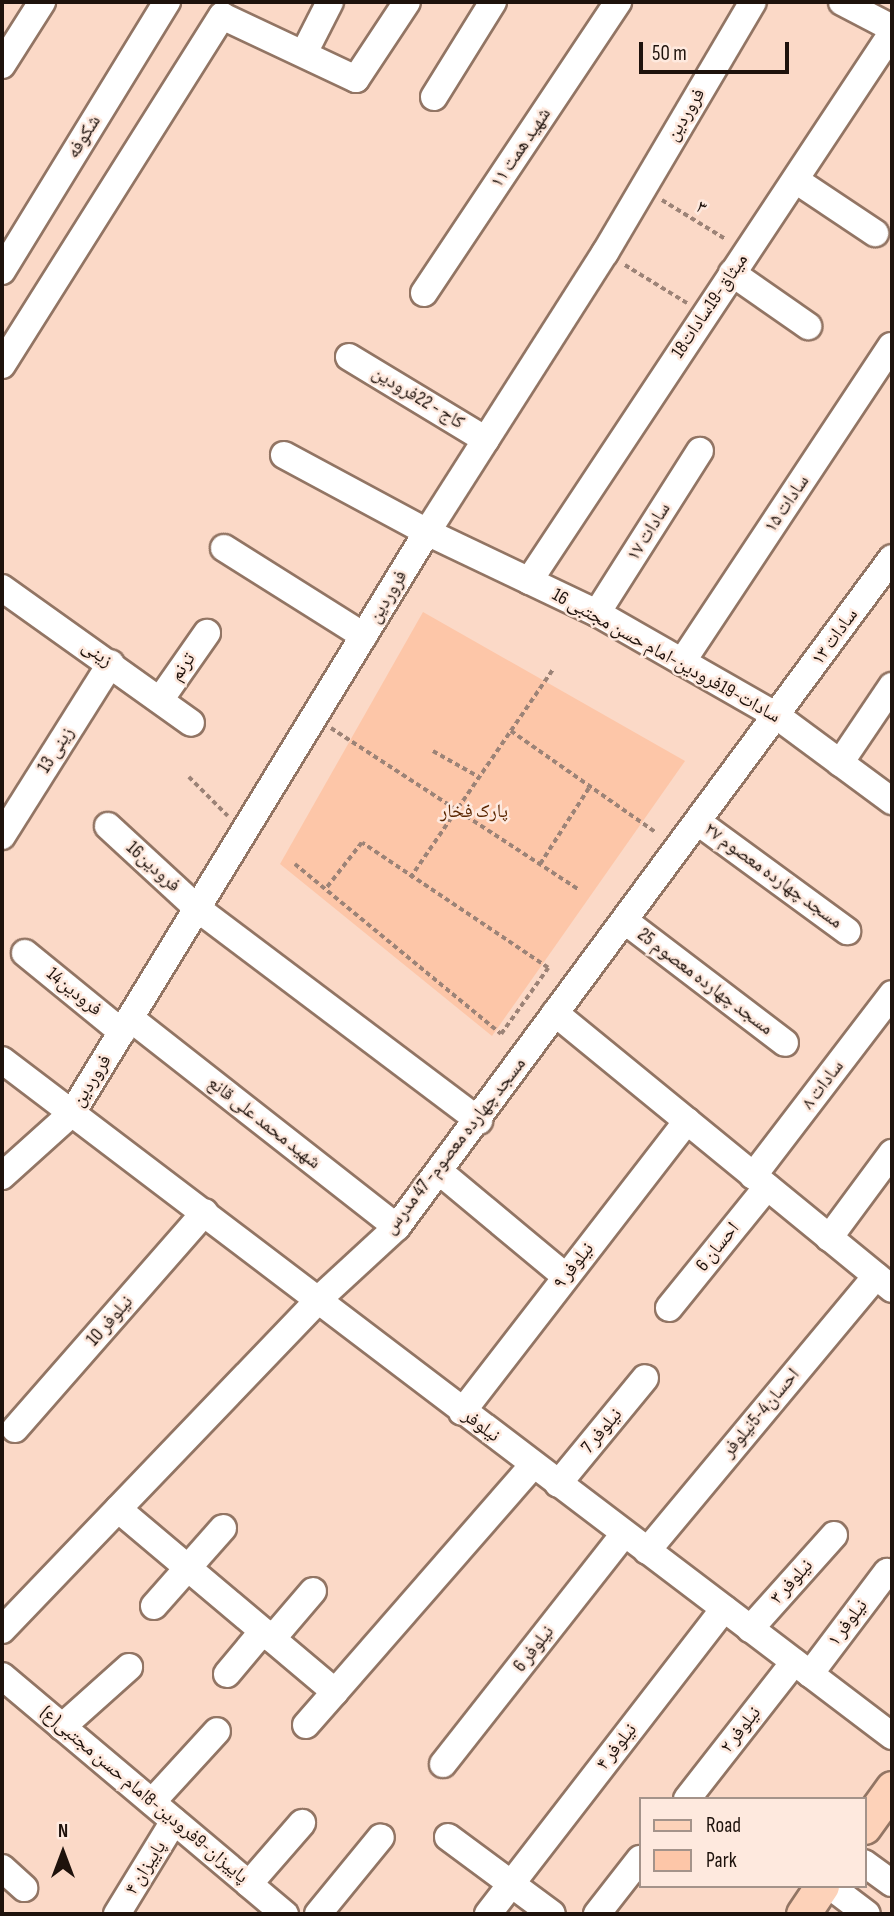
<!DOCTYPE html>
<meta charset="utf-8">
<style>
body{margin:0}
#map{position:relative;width:894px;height:1916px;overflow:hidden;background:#fbd9c7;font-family:"Sofia Sans Condensed","Noto Naskh Arabic",sans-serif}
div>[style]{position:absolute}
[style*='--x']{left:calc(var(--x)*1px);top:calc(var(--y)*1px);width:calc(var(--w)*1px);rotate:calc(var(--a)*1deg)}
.green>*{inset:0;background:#fdc6a8}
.path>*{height:3.5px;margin-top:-1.75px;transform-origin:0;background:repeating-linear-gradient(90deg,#9c8377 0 5px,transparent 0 8.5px)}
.roads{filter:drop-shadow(2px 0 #927564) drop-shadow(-2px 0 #927564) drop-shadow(0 2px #927564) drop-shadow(0 -2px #927564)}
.minor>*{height:26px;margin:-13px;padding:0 13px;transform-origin:13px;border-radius:13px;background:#fff}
.major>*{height:33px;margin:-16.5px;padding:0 16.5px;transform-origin:16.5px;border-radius:16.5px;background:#fdd2b9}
span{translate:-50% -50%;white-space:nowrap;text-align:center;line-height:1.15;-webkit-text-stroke:5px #fee9de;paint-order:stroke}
.street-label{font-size:19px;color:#1e120c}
.park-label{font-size:19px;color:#5a2600}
.frame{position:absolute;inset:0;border:4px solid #1e120c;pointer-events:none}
.legend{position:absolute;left:639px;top:1797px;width:228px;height:91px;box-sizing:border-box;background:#fee9de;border:2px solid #a4938a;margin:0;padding:9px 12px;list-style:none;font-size:21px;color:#1e120c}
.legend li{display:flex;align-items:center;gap:14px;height:35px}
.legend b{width:35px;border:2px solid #a4938a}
.north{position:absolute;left:28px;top:1818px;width:70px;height:70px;-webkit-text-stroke:5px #fee9de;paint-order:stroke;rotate:0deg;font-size:19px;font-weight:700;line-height:28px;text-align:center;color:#1e120c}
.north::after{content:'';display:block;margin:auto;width:24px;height:32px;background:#1e120c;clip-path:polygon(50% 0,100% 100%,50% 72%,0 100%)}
.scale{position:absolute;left:639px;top:42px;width:150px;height:32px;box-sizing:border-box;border:4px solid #1e120c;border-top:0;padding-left:9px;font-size:21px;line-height:24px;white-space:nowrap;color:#1e120c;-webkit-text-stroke:5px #fee9de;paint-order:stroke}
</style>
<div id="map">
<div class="green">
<div style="clip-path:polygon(423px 612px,685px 761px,492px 1036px,280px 864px)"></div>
</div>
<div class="path">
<div style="--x:662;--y:200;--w:76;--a:31.6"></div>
<div style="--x:625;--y:265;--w:73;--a:31.5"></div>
<div style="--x:331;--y:728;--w:295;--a:33.1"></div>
<div style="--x:511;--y:731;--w:176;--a:35"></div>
<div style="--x:433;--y:751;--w:53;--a:29.5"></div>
<div style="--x:189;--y:777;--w:55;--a:45"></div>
<div style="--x:295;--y:864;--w:267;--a:39.5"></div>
<div style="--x:501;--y:1034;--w:81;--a:-54.5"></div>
<div style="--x:548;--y:968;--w:224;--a:-146.1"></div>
<div style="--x:362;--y:843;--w:58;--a:128"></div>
<div style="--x:540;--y:864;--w:93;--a:-57.3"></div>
<div style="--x:410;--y:878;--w:253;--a:-55.6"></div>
</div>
<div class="roads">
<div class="minor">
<div style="--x:842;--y:2;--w:56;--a:27.5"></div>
<div style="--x:304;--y:53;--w:57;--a:-63"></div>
<div style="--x:2;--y:65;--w:75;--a:-57.6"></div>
<div style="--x:434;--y:97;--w:112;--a:-58.2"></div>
<div style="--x:797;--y:181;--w:94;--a:33.7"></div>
<div style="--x:2;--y:271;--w:316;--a:-58.5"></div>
<div style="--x:732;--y:273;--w:93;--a:34.9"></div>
<div style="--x:424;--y:293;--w:350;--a:-56.3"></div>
<div style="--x:349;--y:357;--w:160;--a:31.2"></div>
<div style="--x:2;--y:365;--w:413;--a:-57.8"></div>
<div style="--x:222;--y:16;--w:148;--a:25.2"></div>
<div style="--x:356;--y:79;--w:92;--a:-56.5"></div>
<div style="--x:284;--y:455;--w:162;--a:28.3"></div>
<div style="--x:427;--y:532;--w:188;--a:25.5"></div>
<div style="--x:597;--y:613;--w:207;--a:29.8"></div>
<div style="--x:777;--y:716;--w:143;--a:36.5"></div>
<div style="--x:224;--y:548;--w:165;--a:32.2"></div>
<div style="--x:529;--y:581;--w:657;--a:-56.48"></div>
<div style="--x:2;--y:588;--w:232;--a:35.5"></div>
<div style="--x:597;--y:613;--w:192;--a:-57.6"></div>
<div style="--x:682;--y:662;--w:379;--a:-56.5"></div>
<div style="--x:160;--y:700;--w:82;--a:-55"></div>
<div style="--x:840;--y:763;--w:93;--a:-56"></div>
<div style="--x:698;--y:822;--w:185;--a:36.2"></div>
<div style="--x:108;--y:826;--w:122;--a:42.7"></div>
<div style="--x:198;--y:909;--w:352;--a:37"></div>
<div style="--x:2;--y:836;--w:204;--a:-57.8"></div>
<div style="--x:625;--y:921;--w:201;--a:37.3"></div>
<div style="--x:25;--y:953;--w:125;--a:39.2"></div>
<div style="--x:555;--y:1013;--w:436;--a:39.3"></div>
<div style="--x:130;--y:1018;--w:339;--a:38.1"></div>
<div style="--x:2;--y:1060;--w:1118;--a:37.22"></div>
<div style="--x:440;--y:1172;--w:163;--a:39.8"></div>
<div style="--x:2;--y:1176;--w:94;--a:-42"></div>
<div style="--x:72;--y:1113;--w:681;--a:-58.57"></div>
<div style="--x:427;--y:532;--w:331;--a:-57.5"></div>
<div style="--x:605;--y:253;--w:291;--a:-59.5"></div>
<div style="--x:753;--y:1176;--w:229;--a:-52.6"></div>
<div style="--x:829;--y:1238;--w:106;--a:-53.5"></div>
<div style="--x:669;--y:1308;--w:156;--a:-51"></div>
<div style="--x:462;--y:1412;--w:368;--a:-52.3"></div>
<div style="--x:15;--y:1429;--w:288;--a:-48.8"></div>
<div style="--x:558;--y:1484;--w:137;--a:-50.6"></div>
<div style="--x:118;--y:1509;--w:284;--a:40.1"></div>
<div style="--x:335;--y:1692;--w:301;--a:-48.9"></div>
<div style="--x:647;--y:1551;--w:358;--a:-50.2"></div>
<div style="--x:154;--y:1606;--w:104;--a:-48.5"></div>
<div style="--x:750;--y:1629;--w:126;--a:-48.2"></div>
<div style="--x:2;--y:1630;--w:460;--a:-46.2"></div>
<div style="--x:320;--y:1298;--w:105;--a:-42.7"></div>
<div style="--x:397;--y:1227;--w:832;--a:-53.5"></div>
<div style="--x:272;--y:1639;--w:63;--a:-49.5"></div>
<div style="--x:227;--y:1674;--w:56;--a:-50.1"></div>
<div style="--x:810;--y:1674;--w:128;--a:-53"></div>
<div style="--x:2;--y:1676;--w:370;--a:40.1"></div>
<div style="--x:306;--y:1725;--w:44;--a:-48.7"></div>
<div style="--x:62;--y:1727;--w:90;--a:-41.8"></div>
<div style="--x:443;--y:1764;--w:293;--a:-51.8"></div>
<div style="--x:687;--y:1799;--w:174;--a:-52"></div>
<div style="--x:152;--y:1802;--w:96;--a:-47.5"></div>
<div style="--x:448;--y:1837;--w:129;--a:36.5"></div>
<div style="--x:864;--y:1863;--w:34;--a:36"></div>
<div style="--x:2;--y:1868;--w:30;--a:42"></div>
<div style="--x:249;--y:1884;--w:81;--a:-49"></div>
<div style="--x:830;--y:1886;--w:46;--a:37.1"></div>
<div style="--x:117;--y:1914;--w:109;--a:-58.5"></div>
<div style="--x:318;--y:1914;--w:99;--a:-50.7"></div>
<div style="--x:488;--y:1914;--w:386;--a:-52.3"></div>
<div style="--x:597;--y:1914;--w:70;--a:-52"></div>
</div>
<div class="major">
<div style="--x:864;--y:1827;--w:48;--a:-54.3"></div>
<div style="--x:803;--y:1914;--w:34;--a:-56"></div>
</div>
</div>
<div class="street-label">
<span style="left:686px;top:115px;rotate:-59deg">فروردین</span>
<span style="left:84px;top:137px;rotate:-58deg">شکوفه</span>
<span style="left:521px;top:148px;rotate:-56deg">شهید همت ۱۱</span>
<span style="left:701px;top:208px;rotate:32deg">۳</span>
<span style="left:710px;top:306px;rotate:-56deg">18میثاق-19سادات</span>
<span style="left:418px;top:398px;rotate:31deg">کاج - 22فرودین</span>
<span style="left:787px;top:504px;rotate:-56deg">سادات ۱۵</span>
<span style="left:649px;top:532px;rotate:-58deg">سادات ۱۷</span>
<span style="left:388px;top:597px;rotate:-59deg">فروردین</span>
<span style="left:835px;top:637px;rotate:-54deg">سادات ۱۳</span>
<span style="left:97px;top:654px;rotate:35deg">زینی</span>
<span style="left:666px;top:656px;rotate:29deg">سادات-19فرودین-امام حسن مجتبی 16</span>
<span style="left:183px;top:667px;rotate:-55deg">ترنم</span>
<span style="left:56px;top:750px;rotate:-58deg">زینی 13</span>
<span style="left:153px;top:867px;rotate:42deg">16فرودین</span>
<span style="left:773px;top:876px;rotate:36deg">مسجد چهارده معصوم ۲۷</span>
<span style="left:705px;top:982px;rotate:37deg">مسجد چهارده معصوم 25</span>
<span style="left:74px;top:992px;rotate:39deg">14فرودین</span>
<span style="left:92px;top:1081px;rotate:-58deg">فروردین</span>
<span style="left:823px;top:1085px;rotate:-53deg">سادات ۸</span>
<span style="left:264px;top:1123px;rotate:38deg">شهید محمد علی قانع</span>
<span style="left:455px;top:1146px;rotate:-52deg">مسجد چهارده معصوم- 47 مدرس</span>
<span style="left:718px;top:1247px;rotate:-51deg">احسان 6</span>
<span style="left:574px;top:1266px;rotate:-52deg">نیلوفر ۹</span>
<span style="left:110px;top:1321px;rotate:-49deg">نیلوفر 10</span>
<span style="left:761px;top:1413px;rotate:-50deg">احسان4-5نیلوفر</span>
<span style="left:481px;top:1426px;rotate:37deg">نیلوفر</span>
<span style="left:602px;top:1431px;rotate:-50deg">نیلوفر 7</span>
<span style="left:792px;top:1582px;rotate:-48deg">نیلوفر ۳</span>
<span style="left:848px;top:1623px;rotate:-53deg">نیلوفر ۱</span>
<span style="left:534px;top:1649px;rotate:-52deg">نیلوفر 6</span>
<span style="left:741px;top:1730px;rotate:-52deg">نیلوفر ۲</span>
<span style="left:617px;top:1747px;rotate:-52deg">نیلوفر ۴</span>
<span style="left:144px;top:1795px;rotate:40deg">پاییزان-9فرودین-8امام حسن مجتبی(ع)</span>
<span style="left:146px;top:1868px;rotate:-58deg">پاییزان ۴</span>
</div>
<div class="park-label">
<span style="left:474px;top:812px">پارک فخار</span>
</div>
<div class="frame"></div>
<ul class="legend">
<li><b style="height:9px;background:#fdd2b9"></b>Road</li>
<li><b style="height:19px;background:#fdc6a8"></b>Park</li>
</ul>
<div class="north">N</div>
<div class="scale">50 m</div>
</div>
